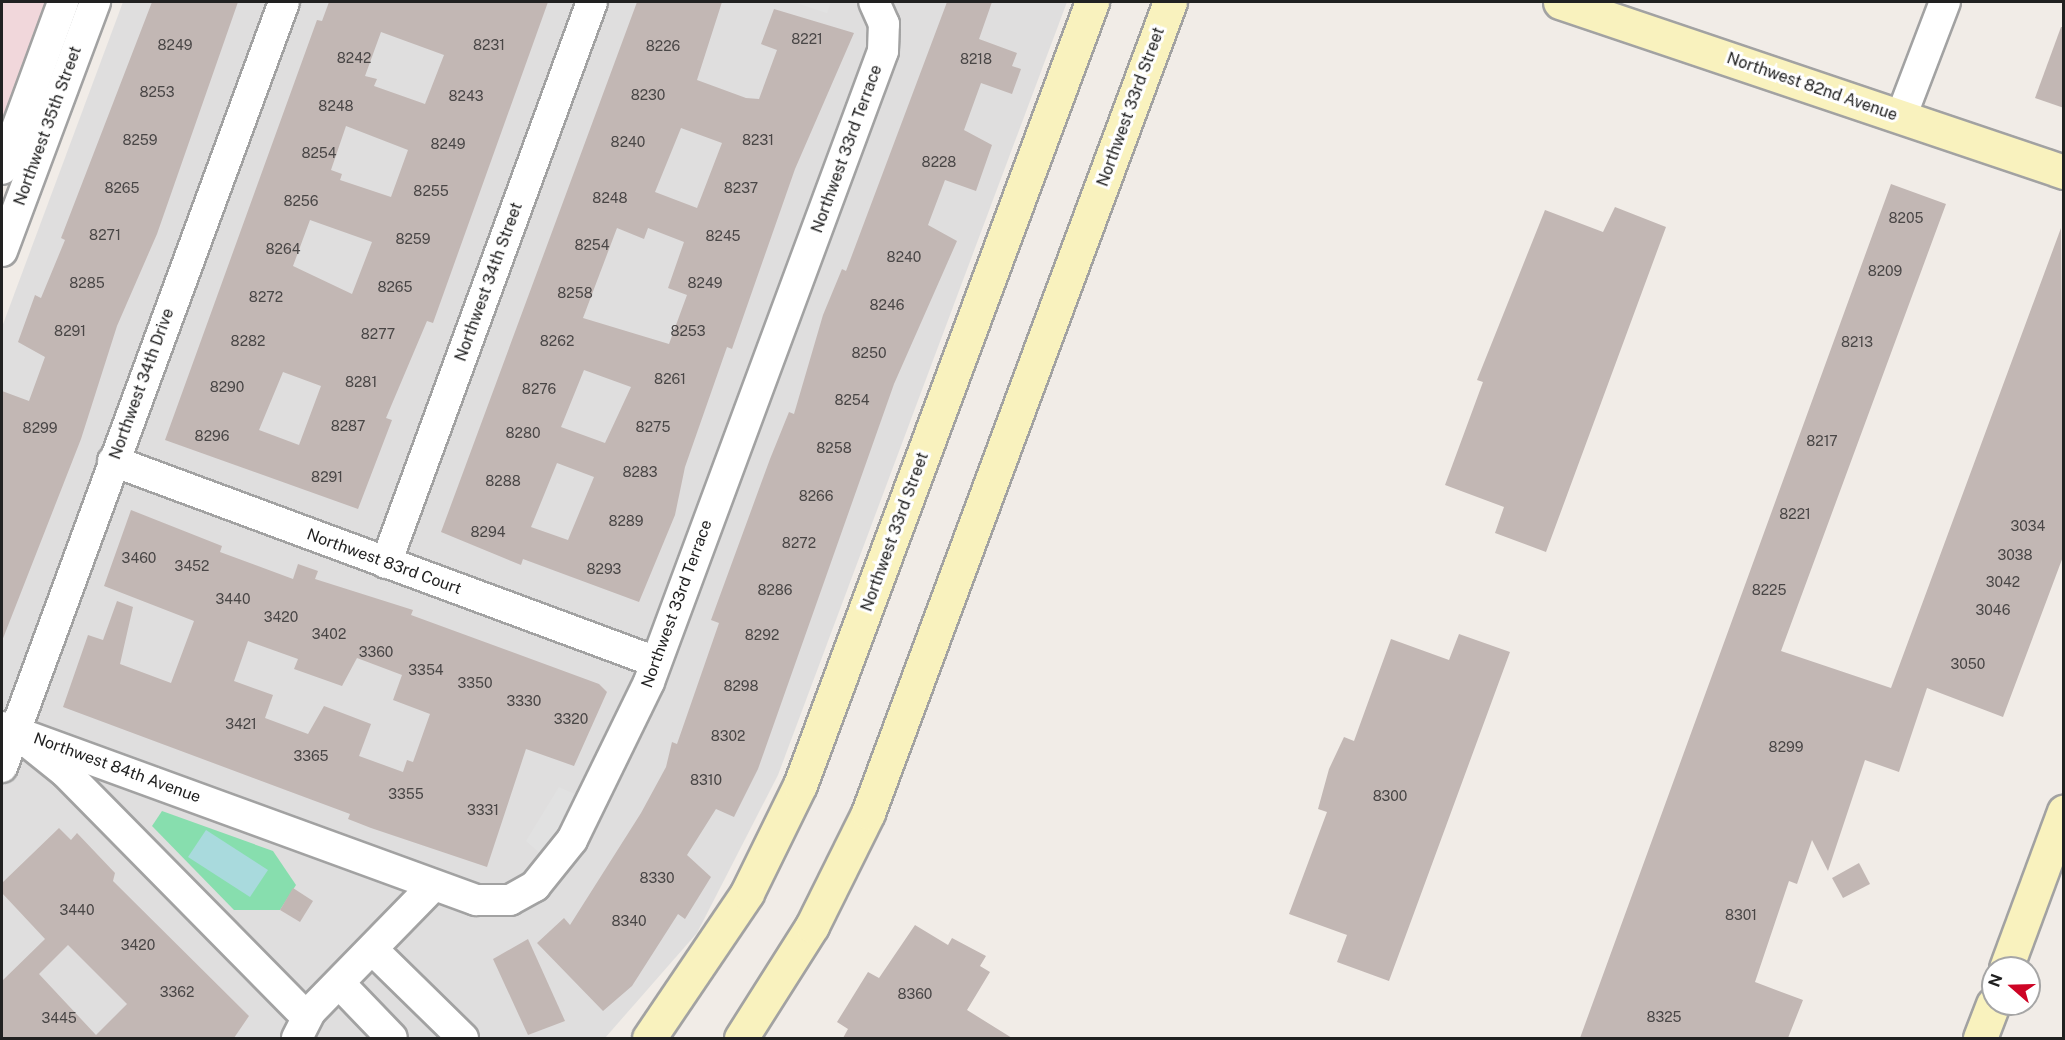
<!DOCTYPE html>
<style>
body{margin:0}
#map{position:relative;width:2065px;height:1040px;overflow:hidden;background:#f1ece7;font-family:"Public Sans",sans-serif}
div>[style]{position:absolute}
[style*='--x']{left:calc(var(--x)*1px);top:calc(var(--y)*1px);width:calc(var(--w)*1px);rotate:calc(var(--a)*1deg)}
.residential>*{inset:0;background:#dfdede}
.commercial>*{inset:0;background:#f1d7db}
.pitch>*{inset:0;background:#87deae}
.parking>*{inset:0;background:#e1e1e1}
.water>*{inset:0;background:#a9dadd}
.building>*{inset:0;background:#c2b7b4}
.roads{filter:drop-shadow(2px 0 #a2a2a2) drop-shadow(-2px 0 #a2a2a2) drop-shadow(0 2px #a2a2a2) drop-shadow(0 -2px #a2a2a2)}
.street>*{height:30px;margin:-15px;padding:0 15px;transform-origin:15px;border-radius:15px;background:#fff}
.secondary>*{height:33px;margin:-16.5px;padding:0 16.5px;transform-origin:16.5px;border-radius:16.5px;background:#f9f2be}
span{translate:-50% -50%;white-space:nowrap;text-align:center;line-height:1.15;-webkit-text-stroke:6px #fff;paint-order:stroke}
.number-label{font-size:14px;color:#494646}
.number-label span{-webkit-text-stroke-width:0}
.street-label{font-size:16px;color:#212121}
.frame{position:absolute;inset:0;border:3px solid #212121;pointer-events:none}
.north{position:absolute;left:1981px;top:956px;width:60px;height:60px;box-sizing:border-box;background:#fff;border:2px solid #a6a6a6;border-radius:50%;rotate:290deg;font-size:16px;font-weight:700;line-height:24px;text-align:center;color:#212121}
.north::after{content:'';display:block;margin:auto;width:21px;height:27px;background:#cd0425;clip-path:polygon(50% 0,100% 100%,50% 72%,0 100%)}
</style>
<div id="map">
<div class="residential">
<div style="clip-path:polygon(123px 2px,1067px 2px,778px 775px,697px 933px,605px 1038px,2px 1038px,2px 327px)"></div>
</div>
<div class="commercial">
<div style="clip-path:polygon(2px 2px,54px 2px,2px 144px)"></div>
</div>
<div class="pitch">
<div style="clip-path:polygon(162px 811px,273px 851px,296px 885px,280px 910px,234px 910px,152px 826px)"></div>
</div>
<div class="parking">
<div style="clip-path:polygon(794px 2px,831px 2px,827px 13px)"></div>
<div style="clip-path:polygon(559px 787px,579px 796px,542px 855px,526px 841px)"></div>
</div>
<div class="water">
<div style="clip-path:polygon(206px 830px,268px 870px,250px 897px,188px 857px)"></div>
</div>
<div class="building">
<div style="clip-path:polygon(152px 2px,238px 2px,157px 234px,117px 326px,81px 439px,2px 641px,2px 391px,29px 401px,45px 357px,18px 342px,35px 295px,41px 298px,65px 240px,61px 238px)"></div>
<div style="clip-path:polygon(evenodd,329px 2px,548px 2px,433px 323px,427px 321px,386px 418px,392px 420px,358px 509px,165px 440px,317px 20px,322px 21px,329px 2px,381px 32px,444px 55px,425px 104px,374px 86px,377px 79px,365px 76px,381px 32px,329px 2px,346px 126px,408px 150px,391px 197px,340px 180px,342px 174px,331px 170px,346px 126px,329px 2px,310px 220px,372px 242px,352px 294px,293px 266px,310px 220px,329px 2px,283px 372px,321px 386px,299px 445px,259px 430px,283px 372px)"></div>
<div style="clip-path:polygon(evenodd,637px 2px,722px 2px,697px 80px,746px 98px,759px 99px,777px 50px,761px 44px,774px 9px,854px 33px,795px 169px,732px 349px,727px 347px,685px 467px,675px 515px,639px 602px,523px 559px,521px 565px,441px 532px,637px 2px,681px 128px,722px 143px,697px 208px,655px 192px,681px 128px,637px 2px,617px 228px,644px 239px,648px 228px,684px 242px,668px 288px,687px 295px,669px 344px,583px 318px,617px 228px,637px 2px,584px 370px,631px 387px,605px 443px,561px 427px,584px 370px,637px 2px,557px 463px,594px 477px,568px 540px,531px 527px,557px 463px)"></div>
<div style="clip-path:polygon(947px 2px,992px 2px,979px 39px,1017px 53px,1012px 66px,1021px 69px,1012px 94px,981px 83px,964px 130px,992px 145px,976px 191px,945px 180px,928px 225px,957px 241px,894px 384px,758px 769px,734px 817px,716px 809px,687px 855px,711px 877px,685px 919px,678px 914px,632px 986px,603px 1011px,537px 943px,564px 918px,570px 925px,641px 813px,666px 767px,672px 742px,677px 744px,719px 623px,711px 620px,770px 459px,789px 412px,794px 414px,823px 315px,842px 269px,846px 271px)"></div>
<div style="clip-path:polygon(2061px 27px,2064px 27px,2064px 108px,2035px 98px)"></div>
<div style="clip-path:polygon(1891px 184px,1946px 204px,1781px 651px,1891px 688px,2061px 228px,2064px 554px,2003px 717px,1927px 688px,1899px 772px,1865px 760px,1828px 871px,1812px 840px,1797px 884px,1789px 881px,1755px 982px,1803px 1000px,1788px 1038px,1580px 1038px)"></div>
<div style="clip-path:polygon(1615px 207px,1666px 227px,1546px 552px,1495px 533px,1504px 507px,1445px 485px,1483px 382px,1477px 380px,1545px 210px,1603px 232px)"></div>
<div style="clip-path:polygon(evenodd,131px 510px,222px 546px,220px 552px,293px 579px,298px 564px,318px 571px,315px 579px,413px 610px,411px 615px,599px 684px,607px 692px,574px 766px,526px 749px,487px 867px,371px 828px,348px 819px,350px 814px,63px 707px,88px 635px,103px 640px,117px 601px,133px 607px,120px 664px,171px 683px,194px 621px,104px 586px,131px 510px,248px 641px,298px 659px,294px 669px,342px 686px,357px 658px,402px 675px,393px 700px,430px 714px,413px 762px,407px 760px,403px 772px,359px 756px,371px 724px,324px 706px,308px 734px,265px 718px,273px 695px,234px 681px,248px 641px)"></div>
<div style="clip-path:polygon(1459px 634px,1510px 652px,1389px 981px,1337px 962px,1347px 935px,1289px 914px,1327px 812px,1318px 809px,1329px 769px,1344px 737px,1354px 741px,1391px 639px,1449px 660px)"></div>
<div style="clip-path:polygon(evenodd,59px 828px,71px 840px,77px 833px,115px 873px,113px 881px,249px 1016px,234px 1038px,2px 1038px,2px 981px,45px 939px,2px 893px,2px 883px,59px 828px,68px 945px,127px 1004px,96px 1035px,39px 974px,68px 945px)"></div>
<div style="clip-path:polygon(1859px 863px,1870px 884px,1843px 898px,1832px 878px)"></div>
<div style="clip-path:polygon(293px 888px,313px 901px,300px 922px,280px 910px)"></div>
<div style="clip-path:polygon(915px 925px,948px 945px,952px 938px,986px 956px,980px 966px,990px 972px,967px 1010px,1012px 1038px,843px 1038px,848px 1029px,837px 1022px,868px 972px,879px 978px)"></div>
<div style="clip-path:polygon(528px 939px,565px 1021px,528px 1035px,493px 959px)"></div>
</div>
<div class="roads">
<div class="street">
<div style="--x:1901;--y:117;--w:123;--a:-69.1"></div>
<div style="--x:2;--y:169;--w:178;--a:-69.9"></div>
<div style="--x:2;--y:251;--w:266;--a:-69.5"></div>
<div style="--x:113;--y:461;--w:579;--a:20.31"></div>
<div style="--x:386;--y:563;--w:598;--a:-69.84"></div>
<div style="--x:2;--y:727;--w:505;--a:20.05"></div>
<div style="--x:476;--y:900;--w:34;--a:0"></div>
<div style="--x:510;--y:900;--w:29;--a:-29"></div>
<div style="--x:535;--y:886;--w:59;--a:-51.2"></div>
<div style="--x:572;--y:840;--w:176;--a:-64"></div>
<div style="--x:649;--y:682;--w:673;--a:-69.65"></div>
<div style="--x:883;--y:51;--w:27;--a:-88"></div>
<div style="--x:884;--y:24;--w:24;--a:-114"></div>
<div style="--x:29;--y:743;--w:46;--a:38.9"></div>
<div style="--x:65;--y:772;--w:344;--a:45.4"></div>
<div style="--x:2;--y:767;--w:815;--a:-69.76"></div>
<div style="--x:373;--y:950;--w:126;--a:44.4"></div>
<div style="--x:339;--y:983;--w:76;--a:46.1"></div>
<div style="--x:297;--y:1038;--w:30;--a:-63"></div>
<div style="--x:311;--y:1011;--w:175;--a:-45.7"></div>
</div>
<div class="secondary">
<div style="--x:1560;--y:2;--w:532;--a:18.64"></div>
<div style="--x:2006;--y:968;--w:167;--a:-69.7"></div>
<div style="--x:649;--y:1038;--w:175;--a:-55.9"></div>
<div style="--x:747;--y:893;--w:120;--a:-63.9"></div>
<div style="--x:800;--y:785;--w:836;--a:-69.55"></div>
<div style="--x:741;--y:1038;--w:133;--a:-57.6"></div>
<div style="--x:812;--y:926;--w:126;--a:-63.6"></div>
<div style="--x:868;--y:813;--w:865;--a:-69.58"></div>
<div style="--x:1980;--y:1038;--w:36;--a:-69"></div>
</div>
</div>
<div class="number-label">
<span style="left:807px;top:39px">8221</span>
<span style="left:175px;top:45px">8249</span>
<span style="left:489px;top:45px">8231</span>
<span style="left:663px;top:46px">8226</span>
<span style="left:354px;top:58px">8242</span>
<span style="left:976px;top:59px">8218</span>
<span style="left:157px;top:92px">8253</span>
<span style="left:648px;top:95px">8230</span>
<span style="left:466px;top:96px">8243</span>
<span style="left:336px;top:106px">8248</span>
<span style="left:140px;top:140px">8259</span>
<span style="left:758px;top:140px">8231</span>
<span style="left:628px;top:142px">8240</span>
<span style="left:448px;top:144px">8249</span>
<span style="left:319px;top:153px">8254</span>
<span style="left:939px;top:162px">8228</span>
<span style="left:122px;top:188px">8265</span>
<span style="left:741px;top:188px">8237</span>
<span style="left:431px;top:191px">8255</span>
<span style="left:610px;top:198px">8248</span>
<span style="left:301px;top:201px">8256</span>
<span style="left:1906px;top:218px">8205</span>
<span style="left:105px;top:235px">8271</span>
<span style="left:723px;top:236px">8245</span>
<span style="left:413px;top:239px">8259</span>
<span style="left:592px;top:245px">8254</span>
<span style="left:283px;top:249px">8264</span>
<span style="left:904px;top:257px">8240</span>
<span style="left:1885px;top:271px">8209</span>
<span style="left:87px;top:283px">8285</span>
<span style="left:705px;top:283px">8249</span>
<span style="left:395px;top:287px">8265</span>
<span style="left:575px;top:293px">8258</span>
<span style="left:266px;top:297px">8272</span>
<span style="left:887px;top:305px">8246</span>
<span style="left:70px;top:331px">8291</span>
<span style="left:688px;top:331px">8253</span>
<span style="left:378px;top:334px">8277</span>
<span style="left:248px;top:341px">8282</span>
<span style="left:557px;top:341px">8262</span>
<span style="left:1857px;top:342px">8213</span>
<span style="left:869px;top:353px">8250</span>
<span style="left:670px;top:379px">8261</span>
<span style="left:361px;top:382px">8281</span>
<span style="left:227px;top:387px">8290</span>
<span style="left:539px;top:389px">8276</span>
<span style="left:852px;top:400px">8254</span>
<span style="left:348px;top:426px">8287</span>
<span style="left:653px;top:427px">8275</span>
<span style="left:40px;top:428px">8299</span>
<span style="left:523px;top:433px">8280</span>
<span style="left:212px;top:436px">8296</span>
<span style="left:1822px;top:441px">8217</span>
<span style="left:834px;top:448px">8258</span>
<span style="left:640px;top:472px">8283</span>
<span style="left:327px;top:477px">8291</span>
<span style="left:503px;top:481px">8288</span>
<span style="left:816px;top:496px">8266</span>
<span style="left:1795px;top:514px">8221</span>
<span style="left:626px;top:521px">8289</span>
<span style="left:2028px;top:526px">3034</span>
<span style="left:488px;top:532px">8294</span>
<span style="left:799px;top:543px">8272</span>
<span style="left:2015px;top:555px">3038</span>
<span style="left:139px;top:558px">3460</span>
<span style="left:192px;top:566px">3452</span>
<span style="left:604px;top:569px">8293</span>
<span style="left:2003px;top:582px">3042</span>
<span style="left:775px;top:590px">8286</span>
<span style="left:1769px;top:590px">8225</span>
<span style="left:233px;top:599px">3440</span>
<span style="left:1993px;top:610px">3046</span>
<span style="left:281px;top:617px">3420</span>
<span style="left:329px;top:634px">3402</span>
<span style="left:762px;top:635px">8292</span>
<span style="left:376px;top:652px">3360</span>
<span style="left:1968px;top:664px">3050</span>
<span style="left:426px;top:670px">3354</span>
<span style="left:475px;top:683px">3350</span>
<span style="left:741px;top:686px">8298</span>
<span style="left:524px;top:701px">3330</span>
<span style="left:571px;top:719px">3320</span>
<span style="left:241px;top:724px">3421</span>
<span style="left:728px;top:736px">8302</span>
<span style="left:1786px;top:747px">8299</span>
<span style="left:311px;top:756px">3365</span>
<span style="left:706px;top:780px">8310</span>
<span style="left:406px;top:794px">3355</span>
<span style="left:1390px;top:796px">8300</span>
<span style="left:483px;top:810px">3331</span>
<span style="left:657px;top:878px">8330</span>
<span style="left:77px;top:910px">3440</span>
<span style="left:1741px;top:915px">8301</span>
<span style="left:629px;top:921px">8340</span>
<span style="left:138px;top:945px">3420</span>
<span style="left:177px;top:992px">3362</span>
<span style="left:915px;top:994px">8360</span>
<span style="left:1664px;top:1017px">8325</span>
<span style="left:59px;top:1018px">3445</span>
</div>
<div class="street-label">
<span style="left:1812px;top:87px;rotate:19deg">Northwest 82nd Avenue</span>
<span style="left:1131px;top:107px;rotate:-70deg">Northwest 33rd Street</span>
<span style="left:48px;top:126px;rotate:-70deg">Northwest 35th Street</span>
<span style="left:847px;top:149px;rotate:-70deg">Northwest 33rd Terrace</span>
<span style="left:489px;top:282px;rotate:-70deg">Northwest 34th Street</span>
<span style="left:142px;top:384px;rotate:-70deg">Northwest 34th Drive</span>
<span style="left:895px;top:532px;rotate:-70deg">Northwest 33rd Street</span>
<span style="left:384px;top:562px;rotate:20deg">Northwest 83rd Court</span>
<span style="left:677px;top:604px;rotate:-70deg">Northwest 33rd Terrace</span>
<span style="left:117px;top:768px;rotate:20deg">Northwest 84th Avenue</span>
</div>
<div class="frame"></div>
<div class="north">N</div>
</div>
